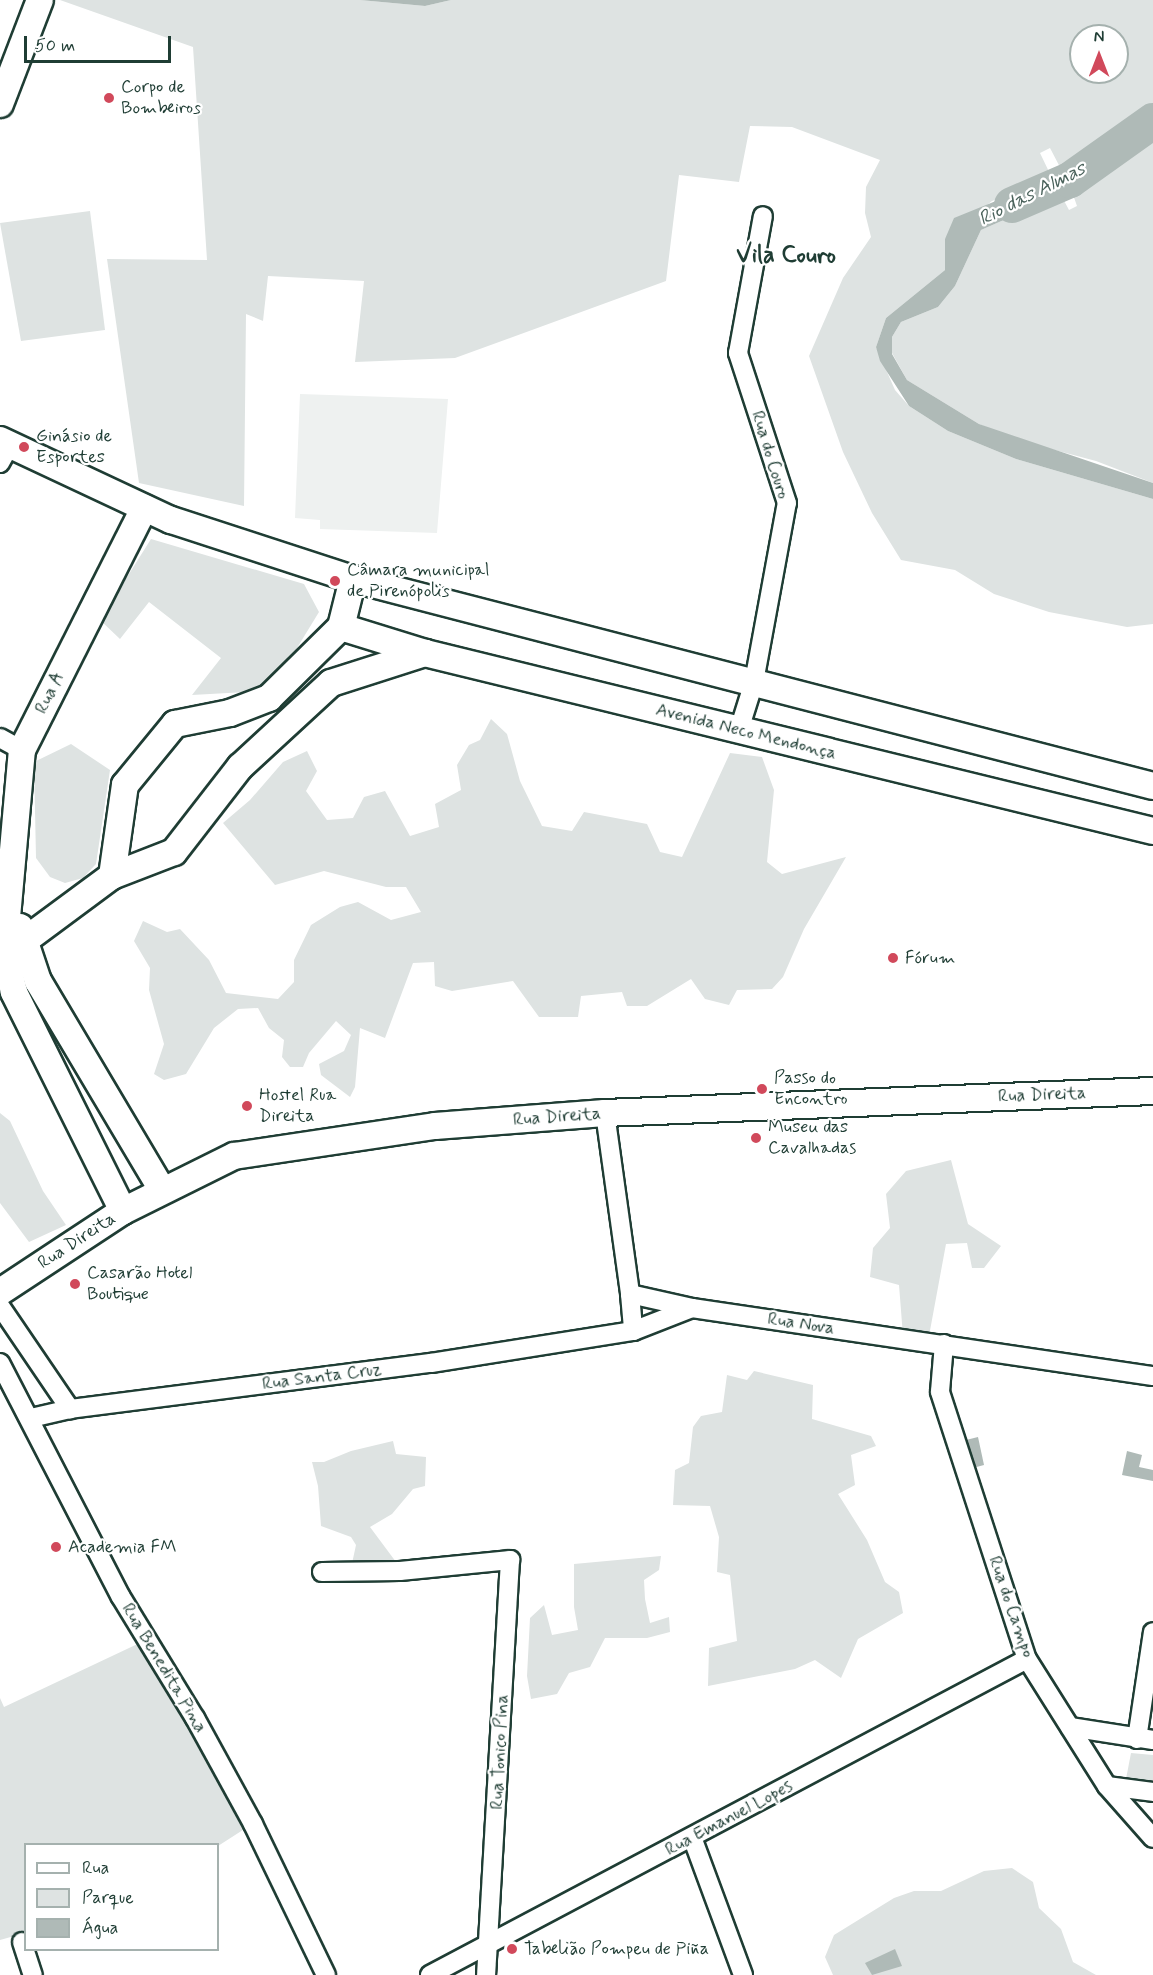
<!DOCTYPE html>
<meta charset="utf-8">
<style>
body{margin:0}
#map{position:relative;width:1153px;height:1975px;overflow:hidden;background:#fff;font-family:Mynerve,sans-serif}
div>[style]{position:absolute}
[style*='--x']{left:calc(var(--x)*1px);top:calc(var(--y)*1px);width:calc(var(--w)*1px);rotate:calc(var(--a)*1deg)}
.built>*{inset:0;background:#eef1f0}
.green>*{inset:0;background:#dee3e2}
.water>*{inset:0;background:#afbab7}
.river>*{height:36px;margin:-18px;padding:0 18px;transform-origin:18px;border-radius:18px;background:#afbab7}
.roads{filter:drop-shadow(2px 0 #1f3d34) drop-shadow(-2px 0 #1f3d34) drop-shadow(0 2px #1f3d34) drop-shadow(0 -2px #1f3d34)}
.street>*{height:18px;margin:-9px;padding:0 9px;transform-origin:9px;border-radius:9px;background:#fff}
.secondary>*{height:26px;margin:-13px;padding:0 13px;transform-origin:13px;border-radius:13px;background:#fff}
.dots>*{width:16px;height:16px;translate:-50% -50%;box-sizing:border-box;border:3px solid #fff;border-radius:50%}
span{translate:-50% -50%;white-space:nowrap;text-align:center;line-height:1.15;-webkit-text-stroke:4.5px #fff;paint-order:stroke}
.poi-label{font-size:18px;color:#1f3d34}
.left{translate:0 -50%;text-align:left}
.street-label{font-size:18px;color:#1f3d34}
.water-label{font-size:20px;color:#4a625b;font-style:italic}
.district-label{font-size:24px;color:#1f3d34;font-weight:700}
.legend{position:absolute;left:24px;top:1843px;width:195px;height:108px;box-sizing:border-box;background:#fff;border:2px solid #a5b1ae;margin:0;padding:8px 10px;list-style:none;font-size:18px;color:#1f3d34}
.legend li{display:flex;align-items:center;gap:12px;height:30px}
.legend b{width:30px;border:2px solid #a5b1ae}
.north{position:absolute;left:1069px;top:24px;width:60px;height:60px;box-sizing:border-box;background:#fff;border:2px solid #a5b1ae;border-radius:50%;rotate:0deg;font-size:16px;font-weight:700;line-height:24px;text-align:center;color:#1f3d34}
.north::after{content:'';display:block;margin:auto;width:21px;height:27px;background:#d1495b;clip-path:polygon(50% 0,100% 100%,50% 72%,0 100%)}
.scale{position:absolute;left:24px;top:36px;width:147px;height:27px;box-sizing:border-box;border:3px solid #1f3d34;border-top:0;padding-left:8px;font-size:18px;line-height:21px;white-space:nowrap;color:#1f3d34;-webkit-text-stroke:4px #fff;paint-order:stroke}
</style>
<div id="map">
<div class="built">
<div style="clip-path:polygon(300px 394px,448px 399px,437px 533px,320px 529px,320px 520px,295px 518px)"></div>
</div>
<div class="green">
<div style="clip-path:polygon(evenodd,60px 0,360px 0,425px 6px,451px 0,1153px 0,1153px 103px,1127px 127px,1062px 171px,1050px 148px,1040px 153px,1052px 178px,992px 201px,945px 239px,945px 270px,886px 318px,876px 347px,895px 390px,909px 406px,948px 431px,1016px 459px,1153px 499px,1153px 624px,1127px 627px,1049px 612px,994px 594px,955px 570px,901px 560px,872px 513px,843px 452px,809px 356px,843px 278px,871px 237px,865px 213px,866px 187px,880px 160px,792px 127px,750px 126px,739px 182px,679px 175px,666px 281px,455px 358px,355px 362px,364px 281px,268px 276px,263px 321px,246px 314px,244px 506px,139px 483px,107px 259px,207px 260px,193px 47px,60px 0,1081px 36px,1117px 36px,1117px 72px,1081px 72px,1081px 36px)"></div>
<div style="clip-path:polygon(1153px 142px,1153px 483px,1096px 461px,1017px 440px,979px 424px,907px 380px,892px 353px,892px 337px,901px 322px,938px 307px,955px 286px,981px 230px,1061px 195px,1069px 210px,1077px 206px,1071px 189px)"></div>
<div style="clip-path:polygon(90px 211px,105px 330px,21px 341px,0 223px)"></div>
<div style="clip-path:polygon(151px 539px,304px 584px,319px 612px,275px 684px,246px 692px,192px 695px,221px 658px,149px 602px,120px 639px,100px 620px)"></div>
<div style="clip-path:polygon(491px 719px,507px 734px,520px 781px,542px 826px,572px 831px,584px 812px,647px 824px,660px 852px,682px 857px,730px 753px,762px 757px,774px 790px,767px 862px,782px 874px,846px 857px,804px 929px,783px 977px,772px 989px,737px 990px,729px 1005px,705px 999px,691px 979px,647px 1006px,627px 1006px,622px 992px,581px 996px,578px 1017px,539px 1017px,513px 981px,452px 991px,435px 986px,434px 962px,413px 963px,385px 1038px,360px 1028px,355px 1087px,350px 1097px,321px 1075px,319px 1064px,344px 1051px,351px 1035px,336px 1021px,309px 1053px,303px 1067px,290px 1067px,282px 1057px,284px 1040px,269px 1028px,258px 1008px,238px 1009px,214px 1028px,186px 1074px,164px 1080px,154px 1074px,164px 1044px,149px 990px,150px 968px,134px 941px,143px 921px,167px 932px,180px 929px,209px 960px,226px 993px,278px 999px,294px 982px,294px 960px,311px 925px,340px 907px,358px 902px,391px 920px,421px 912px,406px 887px,386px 887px,324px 871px,275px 885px,223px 823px,250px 800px,283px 762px,307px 751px,317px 771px,306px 791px,327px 820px,353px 818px,364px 797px,385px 791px,410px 836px,439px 827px,435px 804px,461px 790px,457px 765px,469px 745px,480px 740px)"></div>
<div style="clip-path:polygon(71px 744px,110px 770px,96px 864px,83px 878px,65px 883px,50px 877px,36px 858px,34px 762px)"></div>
<div style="clip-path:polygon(0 1113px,10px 1121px,43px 1191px,66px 1225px,29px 1242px,0 1203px)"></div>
<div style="clip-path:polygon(951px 1160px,968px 1224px,1001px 1246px,984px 1268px,972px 1268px,967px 1243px,946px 1244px,929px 1336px,903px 1336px,899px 1285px,870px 1277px,873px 1248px,890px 1228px,886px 1194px,906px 1171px)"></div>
<div style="clip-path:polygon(754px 1371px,813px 1385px,812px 1419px,871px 1436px,876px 1446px,851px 1455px,855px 1485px,838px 1494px,867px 1540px,885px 1582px,899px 1592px,903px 1613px,858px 1639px,841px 1678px,815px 1660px,795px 1669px,708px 1686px,709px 1648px,737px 1641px,730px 1575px,717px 1572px,719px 1537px,710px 1506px,673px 1505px,675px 1470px,689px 1463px,693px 1427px,701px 1416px,722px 1412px,727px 1375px,747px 1380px)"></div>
<div style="clip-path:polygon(393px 1441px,396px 1454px,426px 1457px,425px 1486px,413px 1489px,392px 1514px,370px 1527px,399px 1566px,351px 1568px,356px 1545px,351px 1537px,321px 1526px,318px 1486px,312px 1462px,324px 1462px,351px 1451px)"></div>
<div style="clip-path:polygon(661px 1556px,659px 1570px,644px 1580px,645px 1599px,650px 1623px,669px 1617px,670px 1632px,647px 1638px,605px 1638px,590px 1667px,569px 1673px,557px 1694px,531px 1699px,527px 1676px,530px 1618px,544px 1605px,552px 1635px,578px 1630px,574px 1607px,574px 1564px)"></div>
<div style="clip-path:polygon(146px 1640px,246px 1828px,218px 1846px,26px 1844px,25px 1933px,0 1940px,0 1698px,4px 1707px)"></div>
<div style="clip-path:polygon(1131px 1753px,1153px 1755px,1153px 1783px,1126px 1779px)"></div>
<div style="clip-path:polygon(1012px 1868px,1033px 1882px,1039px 1908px,1061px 1929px,1073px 1962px,1096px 1975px,833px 1975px,825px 1957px,834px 1935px,894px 1898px,914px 1891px,941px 1891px,984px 1871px)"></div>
</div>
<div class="water">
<div style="clip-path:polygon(360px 0,451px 0,425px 6px)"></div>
<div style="clip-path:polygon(1153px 103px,1153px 142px,1068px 191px,1062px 171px,1127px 127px)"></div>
<div style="clip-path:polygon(1052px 178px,1061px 195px,981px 230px,955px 286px,938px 307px,901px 322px,892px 337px,892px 354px,907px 380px,979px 424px,1153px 483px,1153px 499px,1016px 459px,948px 431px,909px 406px,880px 361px,876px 347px,886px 318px,945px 270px,945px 239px,954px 218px)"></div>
<div style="clip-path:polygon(978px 1437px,984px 1465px,969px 1469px,962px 1441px)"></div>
<div style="clip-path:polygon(1127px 1451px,1142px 1455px,1139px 1467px,1153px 1470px,1153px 1481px,1122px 1475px)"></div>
<div style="clip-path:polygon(895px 1949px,902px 1966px,872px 1975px,865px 1963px)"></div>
</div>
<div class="river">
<div style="--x:1012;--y:205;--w:63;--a:-23.3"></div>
<div style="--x:1070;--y:180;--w:102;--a:-35.4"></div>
</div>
<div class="roads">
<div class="street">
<div style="--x:0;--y:463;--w:21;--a:-61"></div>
<div style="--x:739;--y:730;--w:50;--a:-72.6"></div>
<div style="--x:754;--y:682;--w:182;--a:-79.6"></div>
<div style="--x:787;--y:503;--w:158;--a:-108.1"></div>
<div style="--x:738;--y:353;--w:139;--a:-79.7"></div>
<div style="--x:0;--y:738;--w:25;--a:29"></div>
<div style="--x:605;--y:1113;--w:183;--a:82.1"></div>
<div style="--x:630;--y:1294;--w:64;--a:12.7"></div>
<div style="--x:692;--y:1308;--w:466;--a:8.4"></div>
<div style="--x:630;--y:1294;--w:37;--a:85"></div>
<div style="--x:0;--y:1306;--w:125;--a:55.8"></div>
<div style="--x:944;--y:1344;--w:48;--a:94.8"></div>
<div style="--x:940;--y:1392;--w:281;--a:72"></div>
<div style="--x:1027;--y:1659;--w:150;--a:57.8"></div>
<div style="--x:1107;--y:1786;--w:69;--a:48.5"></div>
<div style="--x:0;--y:1363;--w:263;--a:62.7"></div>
<div style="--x:121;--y:1597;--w:142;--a:58.6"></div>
<div style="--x:195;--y:1718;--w:121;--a:61.3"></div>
<div style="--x:253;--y:1824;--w:168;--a:64.2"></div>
<div style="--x:31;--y:1418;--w:40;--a:-13"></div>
<div style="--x:70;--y:1409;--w:364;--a:-7.3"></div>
<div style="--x:431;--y:1363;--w:205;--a:-9"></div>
<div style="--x:633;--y:1331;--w:63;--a:-21.3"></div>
<div style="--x:322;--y:1572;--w:78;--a:-0.7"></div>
<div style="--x:400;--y:1571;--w:111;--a:-5.7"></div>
<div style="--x:510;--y:1560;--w:416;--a:93.3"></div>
<div style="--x:1070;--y:1727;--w:84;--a:8.9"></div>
<div style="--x:1137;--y:1739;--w:108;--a:-81.5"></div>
<div style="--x:1107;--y:1786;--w:46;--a:7.4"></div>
<div style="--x:692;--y:1837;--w:147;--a:69.7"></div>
<div style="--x:22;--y:1942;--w:35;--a:72"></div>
<div style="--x:430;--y:1975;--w:675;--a:-27.89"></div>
</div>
<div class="secondary">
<div style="--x:0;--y:104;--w:111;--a:-69"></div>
<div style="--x:0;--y:440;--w:189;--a:25.1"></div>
<div style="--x:171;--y:520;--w:191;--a:18"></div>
<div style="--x:353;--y:579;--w:826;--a:14.51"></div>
<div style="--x:341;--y:627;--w:88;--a:17.2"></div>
<div style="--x:425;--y:653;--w:749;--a:13.74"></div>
<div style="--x:112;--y:876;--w:92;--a:-81.9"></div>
<div style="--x:125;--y:785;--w:79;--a:-50.7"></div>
<div style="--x:175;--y:724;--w:56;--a:-11.3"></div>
<div style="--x:230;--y:713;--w:42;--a:-21"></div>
<div style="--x:269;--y:698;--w:101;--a:-44.6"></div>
<div style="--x:341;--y:627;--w:49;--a:-76"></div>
<div style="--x:20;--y:927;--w:57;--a:71.6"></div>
<div style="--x:38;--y:981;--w:243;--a:59.3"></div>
<div style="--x:4;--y:951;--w:22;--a:-27"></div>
<div style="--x:24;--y:941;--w:109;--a:-36.5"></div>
<div style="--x:112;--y:876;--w:66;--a:-21.2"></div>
<div style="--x:174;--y:852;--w:108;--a:-52.2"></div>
<div style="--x:240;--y:767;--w:124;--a:-42.7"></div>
<div style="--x:331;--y:683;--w:99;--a:-17.7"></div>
<div style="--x:123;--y:1211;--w:245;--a:-116.5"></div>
<div style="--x:14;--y:992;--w:42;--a:-103.7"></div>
<div style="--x:4;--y:951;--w:202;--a:-84.9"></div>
<div style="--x:22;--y:750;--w:271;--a:-63.2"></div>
<div style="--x:0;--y:1292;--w:147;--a:-33.4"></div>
<div style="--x:123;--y:1211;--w:124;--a:-26.4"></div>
<div style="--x:234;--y:1156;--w:203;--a:-8.5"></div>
<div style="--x:435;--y:1126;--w:170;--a:-4.4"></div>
<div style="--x:605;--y:1113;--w:548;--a:-2.3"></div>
</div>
</div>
<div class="dots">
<div style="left:109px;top:98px;background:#d1495b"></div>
<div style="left:24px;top:447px;background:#d1495b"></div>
<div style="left:335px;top:581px;background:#d1495b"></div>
<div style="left:893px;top:958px;background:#d1495b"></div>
<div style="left:762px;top:1089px;background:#d1495b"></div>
<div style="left:247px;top:1106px;background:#d1495b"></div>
<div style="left:756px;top:1138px;background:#d1495b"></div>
<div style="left:75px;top:1284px;background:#d1495b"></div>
<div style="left:56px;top:1547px;background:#d1495b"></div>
<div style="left:512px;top:1949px;background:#d1495b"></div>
</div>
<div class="poi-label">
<span class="left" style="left:121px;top:98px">Corpo de<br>Bombeiros</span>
<span class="left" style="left:36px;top:447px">Ginásio de<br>Esportes</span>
<span class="left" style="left:347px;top:581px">Câmara municipal<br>de Pirenópolis</span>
<span class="left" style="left:905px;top:958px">Fórum</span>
<span class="left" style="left:774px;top:1089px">Passo do<br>Encontro</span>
<span class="left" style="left:259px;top:1106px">Hostel Rua<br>Direita</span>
<span class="left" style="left:768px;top:1138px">Museu das<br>Cavalhadas</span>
<span class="left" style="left:87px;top:1284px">Casarão Hotel<br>Boutique</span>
<span class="left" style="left:68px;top:1547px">Academia FM</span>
<span class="left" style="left:524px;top:1949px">Tabelião Pompeu de Piña</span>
</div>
<div class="street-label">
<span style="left:770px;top:455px;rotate:73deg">Rua do Couro</span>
<span style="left:50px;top:693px;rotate:-63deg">Rua A</span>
<span style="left:746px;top:732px;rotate:14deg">Avenida Neco Mendonça</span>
<span style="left:1042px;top:1095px;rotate:-2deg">Rua Direita</span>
<span style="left:557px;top:1117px;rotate:-4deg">Rua Direita</span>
<span style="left:77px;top:1241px;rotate:-33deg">Rua Direita</span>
<span style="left:801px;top:1324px;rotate:9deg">Rua Nova</span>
<span style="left:322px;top:1377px;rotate:-7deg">Rua Santa Cruz</span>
<span style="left:1011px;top:1607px;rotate:71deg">Rua do Campo</span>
<span style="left:164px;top:1668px;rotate:59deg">Rua Benedita Pina</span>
<span style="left:500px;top:1752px;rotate:-87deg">Rua Tonico Pina</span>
<span style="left:729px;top:1818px;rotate:-28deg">Rua Emanuel Lopes</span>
</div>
<div class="water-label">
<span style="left:1032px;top:194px;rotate:-27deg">Rio das Almas</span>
</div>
<div class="district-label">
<span style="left:786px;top:256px">Vila Couro</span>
</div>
<ul class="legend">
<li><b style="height:8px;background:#fff"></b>Rua</li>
<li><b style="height:16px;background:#dee3e2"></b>Parque</li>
<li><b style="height:16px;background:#afbab7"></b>Água</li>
</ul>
<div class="north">N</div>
<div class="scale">50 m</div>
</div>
